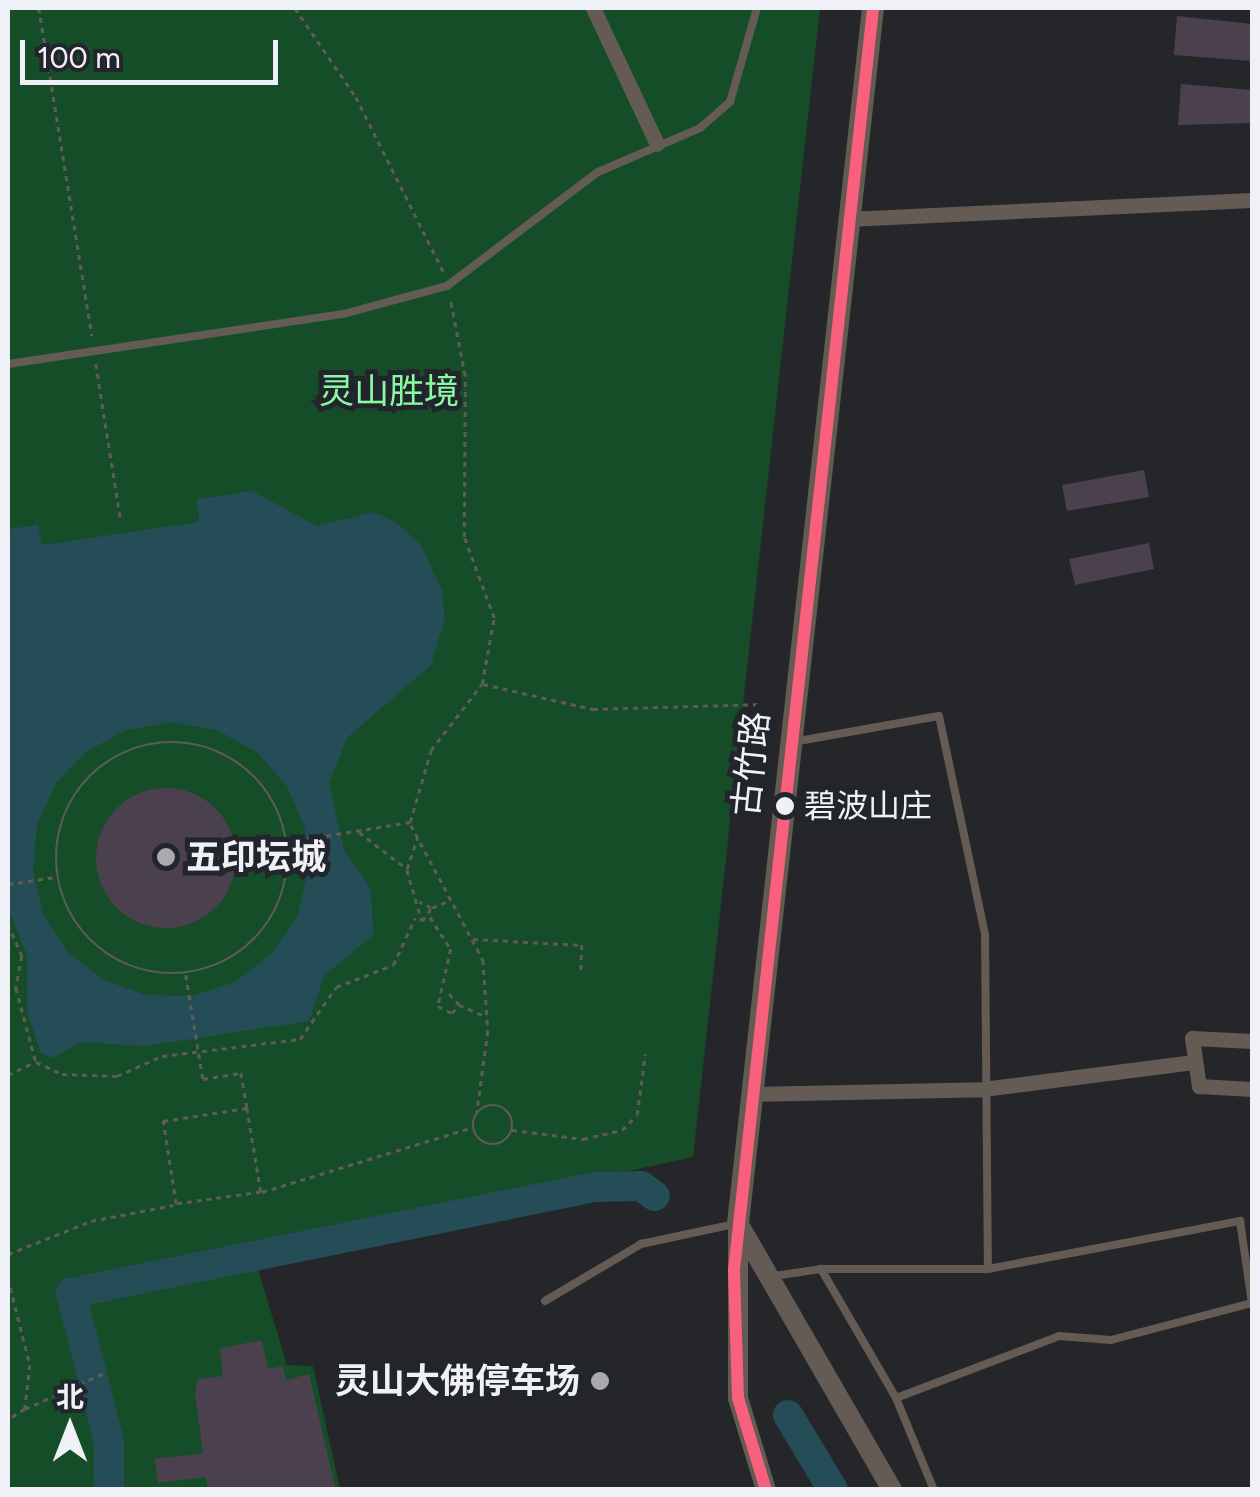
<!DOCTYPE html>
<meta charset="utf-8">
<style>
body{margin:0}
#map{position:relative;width:1260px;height:1497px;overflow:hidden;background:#25262a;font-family:Figtree,"Noto Sans SC",sans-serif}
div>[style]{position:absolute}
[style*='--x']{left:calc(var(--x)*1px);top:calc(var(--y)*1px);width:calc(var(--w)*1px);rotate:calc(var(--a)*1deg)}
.green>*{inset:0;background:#154d28}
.water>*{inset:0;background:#254d58}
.river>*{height:30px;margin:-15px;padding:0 15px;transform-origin:15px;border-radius:15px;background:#254d58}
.building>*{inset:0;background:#4b404d}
.round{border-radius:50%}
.path>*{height:2.5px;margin-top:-1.25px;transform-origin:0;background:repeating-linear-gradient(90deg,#605b57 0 5px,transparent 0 10px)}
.path>.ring{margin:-1.25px;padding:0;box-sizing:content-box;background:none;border:2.5px solid #605b57;border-radius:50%}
.service>*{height:8px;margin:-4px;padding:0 4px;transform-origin:4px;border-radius:4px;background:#635b54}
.minor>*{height:15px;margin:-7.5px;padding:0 7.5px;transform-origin:7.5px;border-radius:7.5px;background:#635b54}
.tertiary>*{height:20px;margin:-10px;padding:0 10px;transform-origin:10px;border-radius:10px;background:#635b54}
.secondary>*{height:22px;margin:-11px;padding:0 11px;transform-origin:11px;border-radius:11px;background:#635a51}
.bus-1>*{height:12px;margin:-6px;padding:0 6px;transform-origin:6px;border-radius:6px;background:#f8607d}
.dots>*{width:28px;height:28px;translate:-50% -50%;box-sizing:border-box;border:5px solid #23252c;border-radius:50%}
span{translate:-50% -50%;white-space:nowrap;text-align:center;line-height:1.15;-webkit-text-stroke:10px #23252c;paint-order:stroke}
.bus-label{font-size:32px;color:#f0f1f6}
.left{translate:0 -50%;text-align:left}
.park-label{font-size:35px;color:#87faa2}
.street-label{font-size:35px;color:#f0f1f6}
.poi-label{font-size:35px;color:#f0f1f6;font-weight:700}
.right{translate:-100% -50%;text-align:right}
.frame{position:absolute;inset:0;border:10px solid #f0f1f6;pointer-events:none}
.north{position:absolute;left:20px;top:1377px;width:100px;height:100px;-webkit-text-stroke:8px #23252c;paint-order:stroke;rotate:0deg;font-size:28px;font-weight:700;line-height:40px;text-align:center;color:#f0f1f6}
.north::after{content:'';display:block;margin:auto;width:35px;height:45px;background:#f0f1f6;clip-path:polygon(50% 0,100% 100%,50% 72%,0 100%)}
.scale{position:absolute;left:20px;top:40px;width:258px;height:45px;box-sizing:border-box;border:5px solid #f0f1f6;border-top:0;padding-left:12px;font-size:30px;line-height:35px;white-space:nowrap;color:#f0f1f6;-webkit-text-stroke:8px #23252c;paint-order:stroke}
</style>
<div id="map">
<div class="green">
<div style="clip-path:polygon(8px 8px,820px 8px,693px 1157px,253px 1253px,287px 1365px,313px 1366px,340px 1489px,8px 1490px)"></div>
</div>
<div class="water">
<div style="clip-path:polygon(evenodd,252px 491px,317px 526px,374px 512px,394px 521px,420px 544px,442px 590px,445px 618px,431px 665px,347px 738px,329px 782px,344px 850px,370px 888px,374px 934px,324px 976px,309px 1021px,145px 1046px,80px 1042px,53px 1058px,41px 1053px,27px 1011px,27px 955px,8px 908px,8px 529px,38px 525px,42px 545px,199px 522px,197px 499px,252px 491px,172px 722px,217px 730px,257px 752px,287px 786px,305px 828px,308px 873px,297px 917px,271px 954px,235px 982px,192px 996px,146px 995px,104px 980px,68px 952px,43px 914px,33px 870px,37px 825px,56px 783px,87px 751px,127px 730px,172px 722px)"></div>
</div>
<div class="river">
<div style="--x:788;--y:1415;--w:87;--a:59"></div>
<div style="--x:109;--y:1490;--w:48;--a:-90"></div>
<div style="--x:109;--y:1442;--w:154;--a:-104.3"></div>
<div style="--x:71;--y:1293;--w:535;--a:-11.44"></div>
<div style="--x:595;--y:1187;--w:46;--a:-1.2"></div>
<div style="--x:641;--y:1186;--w:17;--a:36"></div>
</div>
<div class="building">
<div style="clip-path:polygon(1177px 16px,1252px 24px,1252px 61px,1174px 55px)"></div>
<div style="clip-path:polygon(1181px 84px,1252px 90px,1252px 123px,1178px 125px)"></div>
<div style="clip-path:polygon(1144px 470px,1149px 497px,1067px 511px,1062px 485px)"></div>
<div style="clip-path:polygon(1149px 543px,1154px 569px,1075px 585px,1069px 559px)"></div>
<div class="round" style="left:96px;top:788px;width:140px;height:140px"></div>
<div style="clip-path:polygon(262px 1340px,268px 1369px,283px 1366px,286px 1380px,309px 1374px,336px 1490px,208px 1490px,206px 1477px,158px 1483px,155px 1459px,203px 1453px,195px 1394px,198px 1379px,223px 1376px,220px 1348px)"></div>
</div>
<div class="path">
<div style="--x:39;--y:8;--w:332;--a:80.8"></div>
<div style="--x:295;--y:8;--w:108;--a:55.6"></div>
<div style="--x:356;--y:97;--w:195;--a:63.4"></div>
<div style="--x:96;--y:364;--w:159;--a:81"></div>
<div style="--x:483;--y:684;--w:113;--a:12.8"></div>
<div style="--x:593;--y:709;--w:169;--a:-1.7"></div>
<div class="ring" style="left:56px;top:742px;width:229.5px;height:229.5px"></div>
<div style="--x:411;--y:825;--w:153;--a:61.9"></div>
<div style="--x:483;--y:960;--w:71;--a:86"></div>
<div style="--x:488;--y:1031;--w:83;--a:97.6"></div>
<div style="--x:359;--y:832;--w:61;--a:37.6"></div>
<div style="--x:407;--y:869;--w:33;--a:-72"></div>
<div style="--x:287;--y:842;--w:125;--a:-9.2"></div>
<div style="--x:410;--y:822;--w:75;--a:-73.7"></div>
<div style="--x:431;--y:750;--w:83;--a:-52.3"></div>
<div style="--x:482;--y:684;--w:67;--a:-79.7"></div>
<div style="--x:494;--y:618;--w:86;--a:-110.3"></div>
<div style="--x:464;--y:537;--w:161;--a:-89.6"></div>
<div style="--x:465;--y:376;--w:78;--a:-101"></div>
<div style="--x:407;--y:870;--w:53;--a:73.6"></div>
<div style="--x:422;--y:921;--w:16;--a:-55"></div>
<div style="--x:431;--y:908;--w:13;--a:-153"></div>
<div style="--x:8;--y:884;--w:48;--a:-8.5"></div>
<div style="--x:432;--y:908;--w:17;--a:-24"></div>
<div style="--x:430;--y:917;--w:38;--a:57"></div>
<div style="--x:451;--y:949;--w:58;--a:102.8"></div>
<div style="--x:438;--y:1006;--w:16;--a:27"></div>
<div style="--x:452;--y:1013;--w:11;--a:-49"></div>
<div style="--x:459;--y:1005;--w:16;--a:-133"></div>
<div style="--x:8;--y:924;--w:35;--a:66"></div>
<div style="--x:22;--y:956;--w:33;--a:101"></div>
<div style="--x:16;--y:988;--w:77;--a:74.9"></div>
<div style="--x:36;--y:1062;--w:29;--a:25"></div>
<div style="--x:62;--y:1074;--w:55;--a:2.1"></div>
<div style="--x:117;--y:1076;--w:49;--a:-24"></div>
<div style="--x:162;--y:1056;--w:139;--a:-7"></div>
<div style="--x:300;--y:1039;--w:63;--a:-55.3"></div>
<div style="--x:336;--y:987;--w:61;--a:-21.1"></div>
<div style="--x:393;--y:965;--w:52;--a:-64.9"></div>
<div style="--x:473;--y:939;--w:109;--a:3.2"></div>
<div style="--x:582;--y:945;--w:28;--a:92"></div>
<div style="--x:186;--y:975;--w:105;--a:80.7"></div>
<div style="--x:203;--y:1079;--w:38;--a:-9"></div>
<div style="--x:241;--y:1073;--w:36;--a:80"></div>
<div style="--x:247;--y:1108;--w:85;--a:80.5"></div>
<div style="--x:261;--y:1192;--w:86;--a:172"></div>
<div style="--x:176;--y:1204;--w:84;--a:-98.9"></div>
<div style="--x:163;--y:1121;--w:85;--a:-8.8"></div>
<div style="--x:459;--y:1005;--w:30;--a:23"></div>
<div style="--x:8;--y:1075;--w:28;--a:-26"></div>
<div class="ring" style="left:473px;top:1105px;width:37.5px;height:37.5px"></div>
<div style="--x:512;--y:1130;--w:72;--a:7.2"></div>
<div style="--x:583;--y:1139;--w:40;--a:-13"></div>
<div style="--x:622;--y:1130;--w:21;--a:-45"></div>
<div style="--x:637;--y:1115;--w:61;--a:-82.4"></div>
<div style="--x:262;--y:1192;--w:221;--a:-17.1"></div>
<div style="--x:8;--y:1254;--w:89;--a:-21.7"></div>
<div style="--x:91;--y:1221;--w:84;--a:-11"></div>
<div style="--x:8;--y:1278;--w:90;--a:75.8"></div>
<div style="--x:30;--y:1365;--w:44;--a:96.5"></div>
<div style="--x:25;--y:1409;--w:20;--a:147"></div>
<div style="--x:25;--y:1409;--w:87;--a:-24.5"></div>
</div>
<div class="service">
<div style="--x:8;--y:364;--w:339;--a:-8.5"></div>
<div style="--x:343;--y:314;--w:108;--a:-15.1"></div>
<div style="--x:447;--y:286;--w:189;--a:-37.1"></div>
<div style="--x:598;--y:172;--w:111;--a:-23.3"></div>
<div style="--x:700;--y:128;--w:40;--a:-41"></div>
<div style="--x:730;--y:102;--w:98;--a:-74"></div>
<div style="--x:793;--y:742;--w:148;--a:-10.1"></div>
<div style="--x:939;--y:716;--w:223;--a:78.1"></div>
<div style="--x:985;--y:934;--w:335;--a:89.5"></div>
<div style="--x:821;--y:1269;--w:167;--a:0"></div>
<div style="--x:988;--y:1269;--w:257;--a:-10.8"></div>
<div style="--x:1240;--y:1221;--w:83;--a:81.7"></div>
<div style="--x:774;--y:1276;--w:48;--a:-8.5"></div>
<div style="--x:821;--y:1269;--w:149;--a:59.8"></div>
<div style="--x:896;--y:1398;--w:100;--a:67.6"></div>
<div style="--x:545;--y:1301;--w:112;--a:-30.7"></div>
<div style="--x:641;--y:1244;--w:95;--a:-12.1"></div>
<div style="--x:896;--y:1398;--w:174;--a:-20.8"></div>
<div style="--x:1059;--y:1336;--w:52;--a:4.4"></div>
<div style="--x:1111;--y:1340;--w:146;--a:-14.7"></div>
</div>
<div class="minor">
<div style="--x:593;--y:8;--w:150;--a:64.8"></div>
<div style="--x:848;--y:219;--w:404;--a:-2.7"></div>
<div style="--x:1252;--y:1041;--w:60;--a:-177.1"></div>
<div style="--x:1192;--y:1038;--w:49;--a:81.7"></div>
<div style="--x:1199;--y:1086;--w:53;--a:3.2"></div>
<div style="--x:752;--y:1094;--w:231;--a:-1.2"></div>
<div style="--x:983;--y:1089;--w:214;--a:-7.3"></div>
</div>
<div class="tertiary">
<div style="--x:738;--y:1223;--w:308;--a:60"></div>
<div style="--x:738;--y:1223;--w:175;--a:90"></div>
<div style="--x:738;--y:1398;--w:96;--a:73.1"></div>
</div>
<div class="secondary">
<div style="--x:738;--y:1223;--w:1222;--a:-83.66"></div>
</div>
<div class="bus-1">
<div style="--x:766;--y:1490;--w:96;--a:-106.9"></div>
<div style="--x:738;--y:1398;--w:128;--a:-91.8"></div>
<div style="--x:734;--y:1270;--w:1270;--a:-83.71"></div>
</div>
<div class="dots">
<div style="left:785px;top:806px;background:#f0f1f6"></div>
<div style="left:166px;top:857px;background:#a9aaaf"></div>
<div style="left:600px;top:1381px;background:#a9aaaf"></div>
</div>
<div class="bus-label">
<span class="left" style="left:804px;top:806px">碧波山庄</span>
</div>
<div class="park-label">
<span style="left:389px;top:391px">灵山胜境</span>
</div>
<div class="street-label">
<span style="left:751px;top:764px;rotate:-84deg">古竹路</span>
</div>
<div class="poi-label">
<span class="left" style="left:186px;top:857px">五印坛城</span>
<span class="right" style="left:580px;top:1381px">灵山大佛停车场</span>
</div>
<div class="frame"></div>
<div class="north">北</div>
<div class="scale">100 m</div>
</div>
